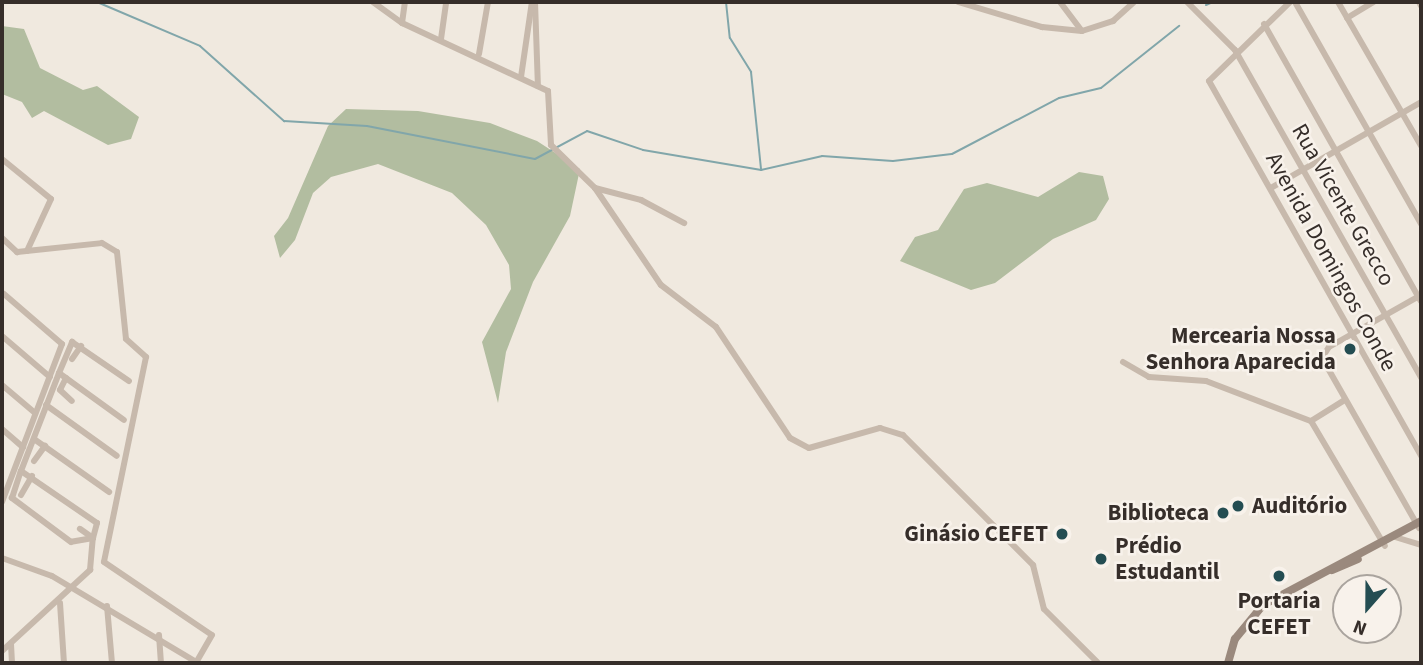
<!DOCTYPE html>
<meta charset="utf-8">
<style>
body{margin:0}
#map{position:relative;width:1423px;height:665px;overflow:hidden;background:#f0e9df;font-family:"Source Sans 3",sans-serif}
div>[style]{position:absolute}
[style*='--x']{left:calc(var(--x)*1px);top:calc(var(--y)*1px);width:calc(var(--w)*1px);rotate:calc(var(--a)*1deg)}
.green>*{inset:0;background:#b2bda0}
.stream>*{height:2px;margin:-1px;padding:0 1px;transform-origin:1px;border-radius:1px;background:#81a6aa}
.street>*{height:6px;margin:-3px;padding:0 3px;transform-origin:3px;border-radius:3px;background:#c7b9ac}
.secondary>*{height:8px;margin:-4px;padding:0 4px;transform-origin:4px;border-radius:4px;background:#9a897d}
.dots>*{width:19px;height:19px;translate:-50% -50%;box-sizing:border-box;border:4px solid #f8f2eb;border-radius:50%}
span{translate:-50% -50%;white-space:nowrap;text-align:center;line-height:1.15;-webkit-text-stroke:5px #f8f2eb;paint-order:stroke}
.street-label{font-size:23px;color:#362e2a}
.poi-label{font-size:23px;color:#362e2a;font-weight:700}
.right{translate:-100% -50%;text-align:right}
.left{translate:0 -50%;text-align:left}
.frame{position:absolute;inset:0;border:4px solid #362e2a;pointer-events:none}
.north{position:absolute;left:1332px;top:574px;width:70px;height:70px;box-sizing:border-box;background:#f8f2eb;border:2px solid #aaa49e;border-radius:50%;rotate:201deg;font-size:19px;font-weight:700;line-height:28px;text-align:center;color:#362e2a}
.north::after{content:'';display:block;margin:auto;width:24px;height:32px;background:#244d52;clip-path:polygon(50% 0,100% 100%,50% 72%,0 100%)}
</style>
<div id="map">
<div class="green">
<div style="clip-path:polygon(2px 26px,24px 29px,40px 68px,83px 90px,97px 86px,139px 117px,131px 139px,108px 145px,44px 111px,32px 118px,22px 102px,2px 94px)"></div>
<div style="clip-path:polygon(346px 109px,418px 111px,490px 123px,537px 141px,580px 169px,570px 216px,533px 282px,506px 352px,498px 403px,482px 342px,511px 289px,509px 265px,486px 225px,452px 193px,378px 164px,331px 177px,313px 193px,295px 240px,280px 258px,274px 236px,288px 218px,328px 126px)"></div>
<div style="clip-path:polygon(1079px 172px,1103px 176px,1109px 199px,1096px 220px,1053px 239px,995px 283px,971px 290px,900px 261px,915px 237px,938px 230px,964px 189px,987px 183px,1038px 197px)"></div>
</div>
<div class="stream">
<div style="--x:97;--y:2;--w:112;--a:23.1"></div>
<div style="--x:200;--y:46;--w:113;--a:41.8"></div>
<div style="--x:284;--y:121;--w:83;--a:3.4"></div>
<div style="--x:367;--y:126;--w:171;--a:11.1"></div>
<div style="--x:535;--y:159;--w:59;--a:-28.3"></div>
<div style="--x:587;--y:131;--w:59;--a:18.7"></div>
<div style="--x:643;--y:150;--w:120;--a:9.6"></div>
<div style="--x:761;--y:170;--w:63;--a:-12.9"></div>
<div style="--x:822;--y:156;--w:71;--a:4"></div>
<div style="--x:893;--y:161;--w:59;--a:-6.8"></div>
<div style="--x:952;--y:154;--w:121;--a:-27.6"></div>
<div style="--x:1059;--y:98;--w:43;--a:-13.4"></div>
<div style="--x:1101;--y:88;--w:100;--a:-38.5"></div>
<div style="--x:726;--y:2;--w:36;--a:84"></div>
<div style="--x:730;--y:38;--w:40;--a:58"></div>
<div style="--x:751;--y:72;--w:98;--a:84.1"></div>
<div style="--x:1206;--y:5;--w:8;--a:-23"></div>
</div>
<div class="street">
<div style="--x:373;--y:2;--w:36;--a:36"></div>
<div style="--x:402;--y:23;--w:161;--a:25"></div>
<div style="--x:548;--y:91;--w:54;--a:86.8"></div>
<div style="--x:551;--y:145;--w:62;--a:44.3"></div>
<div style="--x:595;--y:188;--w:117;--a:55.8"></div>
<div style="--x:661;--y:285;--w:69;--a:37.4"></div>
<div style="--x:716;--y:327;--w:133;--a:56.3"></div>
<div style="--x:790;--y:438;--w:21;--a:28"></div>
<div style="--x:809;--y:448;--w:74;--a:-15.7"></div>
<div style="--x:880;--y:428;--w:24;--a:17"></div>
<div style="--x:903;--y:435;--w:184;--a:45"></div>
<div style="--x:1033;--y:565;--w:45;--a:76"></div>
<div style="--x:1044;--y:609;--w:76;--a:45"></div>
<div style="--x:535;--y:2;--w:84;--a:88"></div>
<div style="--x:958;--y:2;--w:88;--a:16.6"></div>
<div style="--x:1042;--y:27;--w:40;--a:5.7"></div>
<div style="--x:1082;--y:31;--w:33;--a:-18"></div>
<div style="--x:1113;--y:21;--w:28;--a:-42"></div>
<div style="--x:1060;--y:2;--w:36;--a:53"></div>
<div style="--x:1187;--y:2;--w:68;--a:45"></div>
<div style="--x:1235;--y:50;--w:377;--a:60.4"></div>
<div style="--x:1290;--y:2;--w:113;--a:135.7"></div>
<div style="--x:1209;--y:81;--w:431;--a:60.5"></div>
<div style="--x:1295;--y:2;--w:255;--a:60.4"></div>
<div style="--x:1338;--y:2;--w:166;--a:60"></div>
<div style="--x:1419;--y:2;--w:4;--a:63"></div>
<div style="--x:1347;--y:18;--w:31;--a:-31"></div>
<div style="--x:402;--y:23;--w:21;--a:-82"></div>
<div style="--x:1264;--y:24;--w:318;--a:60.5"></div>
<div style="--x:441;--y:39;--w:37;--a:-82"></div>
<div style="--x:479;--y:54;--w:53;--a:-80.2"></div>
<div style="--x:521;--y:77;--w:76;--a:-81.7"></div>
<div style="--x:2;--y:159;--w:63;--a:39.2"></div>
<div style="--x:51;--y:199;--w:57;--a:114.8"></div>
<div style="--x:595;--y:188;--w:48;--a:14.6"></div>
<div style="--x:641;--y:200;--w:49;--a:28.1"></div>
<div style="--x:1271;--y:188;--w:173;--a:-29.8"></div>
<div style="--x:2;--y:238;--w:21;--a:43"></div>
<div style="--x:17;--y:252;--w:85;--a:-6"></div>
<div style="--x:102;--y:243;--w:17;--a:31"></div>
<div style="--x:117;--y:252;--w:87;--a:84.1"></div>
<div style="--x:126;--y:339;--w:27;--a:42"></div>
<div style="--x:146;--y:357;--w:209;--a:101.6"></div>
<div style="--x:104;--y:562;--w:130;--a:34.1"></div>
<div style="--x:212;--y:635;--w:30;--a:120"></div>
<div style="--x:2;--y:336;--w:63;--a:40.5"></div>
<div style="--x:72;--y:359;--w:16;--a:-55"></div>
<div style="--x:1123;--y:362;--w:30;--a:30"></div>
<div style="--x:1149;--y:377;--w:57;--a:4"></div>
<div style="--x:1206;--y:381;--w:112;--a:20.9"></div>
<div style="--x:59;--y:373;--w:80;--a:35.9"></div>
<div style="--x:66;--y:378;--w:13;--a:117"></div>
<div style="--x:60;--y:390;--w:16;--a:43"></div>
<div style="--x:2;--y:385;--w:43;--a:40.3"></div>
<div style="--x:46;--y:405;--w:87;--a:35.7"></div>
<div style="--x:1311;--y:421;--w:145;--a:59.4"></div>
<div style="--x:1311;--y:421;--w:39;--a:-32"></div>
<div style="--x:2;--y:429;--w:28;--a:41"></div>
<div style="--x:34;--y:439;--w:92;--a:35.2"></div>
<div style="--x:34;--y:461;--w:19;--a:-54"></div>
<div style="--x:21;--y:471;--w:92;--a:34.4"></div>
<div style="--x:97;--y:523;--w:16;--a:105"></div>
<div style="--x:93;--y:538;--w:22;--a:170"></div>
<div style="--x:71;--y:542;--w:74;--a:-143.3"></div>
<div style="--x:12;--y:498;--w:28;--a:-72"></div>
<div style="--x:21;--y:471;--w:105;--a:-68.8"></div>
<div style="--x:59;--y:373;--w:34;--a:-67"></div>
<div style="--x:72;--y:342;--w:69;--a:34.4"></div>
<div style="--x:21;--y:495;--w:22;--a:-60"></div>
<div style="--x:2;--y:502;--w:169;--a:-69.2"></div>
<div style="--x:62;--y:344;--w:77;--a:-139.2"></div>
<div style="--x:1419;--y:528;--w:196;--a:-119.7"></div>
<div style="--x:1322;--y:358;--w:13;--a:-58"></div>
<div style="--x:1329;--y:347;--w:106;--a:-29.5"></div>
<div style="--x:1395;--y:537;--w:27;--a:17"></div>
<div style="--x:2;--y:558;--w:53;--a:19.8"></div>
<div style="--x:52;--y:576;--w:170;--a:30.8"></div>
<div style="--x:60;--y:603;--w:60;--a:86.2"></div>
<div style="--x:107;--y:606;--w:57;--a:85"></div>
<div style="--x:159;--y:635;--w:28;--a:86"></div>
<div style="--x:11;--y:644;--w:19;--a:87"></div>
<div style="--x:2;--y:651;--w:120;--a:-42.6"></div>
<div style="--x:90;--y:570;--w:32;--a:-85"></div>
<div style="--x:93;--y:538;--w:16;--a:-145"></div>
</div>
<div class="secondary">
<div style="--x:1332;--y:570;--w:28;--a:-23"></div>
<div style="--x:1228;--y:663;--w:25;--a:-74"></div>
<div style="--x:1235;--y:639;--w:44;--a:-50.5"></div>
<div style="--x:1263;--y:605;--w:179;--a:-28"></div>
</div>
<div class="dots">
<div style="left:1350px;top:349px;background:#244d52"></div>
<div style="left:1238px;top:506px;background:#244d52"></div>
<div style="left:1223px;top:513px;background:#244d52"></div>
<div style="left:1062px;top:534px;background:#244d52"></div>
<div style="left:1101px;top:559px;background:#244d52"></div>
<div style="left:1279px;top:576px;background:#244d52"></div>
</div>
<div class="street-label">
<span style="left:1343px;top:205px;rotate:60deg">Rua Vicente Grecco</span>
<span style="left:1331px;top:262px;rotate:61deg">Avenida Domingos Conde</span>
</div>
<div class="poi-label">
<span class="right" style="left:1336px;top:349px">Mercearia Nossa<br>Senhora Aparecida</span>
<span class="left" style="left:1252px;top:506px">Auditório</span>
<span class="right" style="left:1209px;top:513px">Biblioteca</span>
<span class="right" style="left:1048px;top:534px">Ginásio CEFET</span>
<span class="left" style="left:1115px;top:559px">Prédio<br>Estudantil</span>
<span style="left:1279px;top:614px">Portaria<br>CEFET</span>
</div>
<div class="frame"></div>
<div class="north">N</div>
</div>
